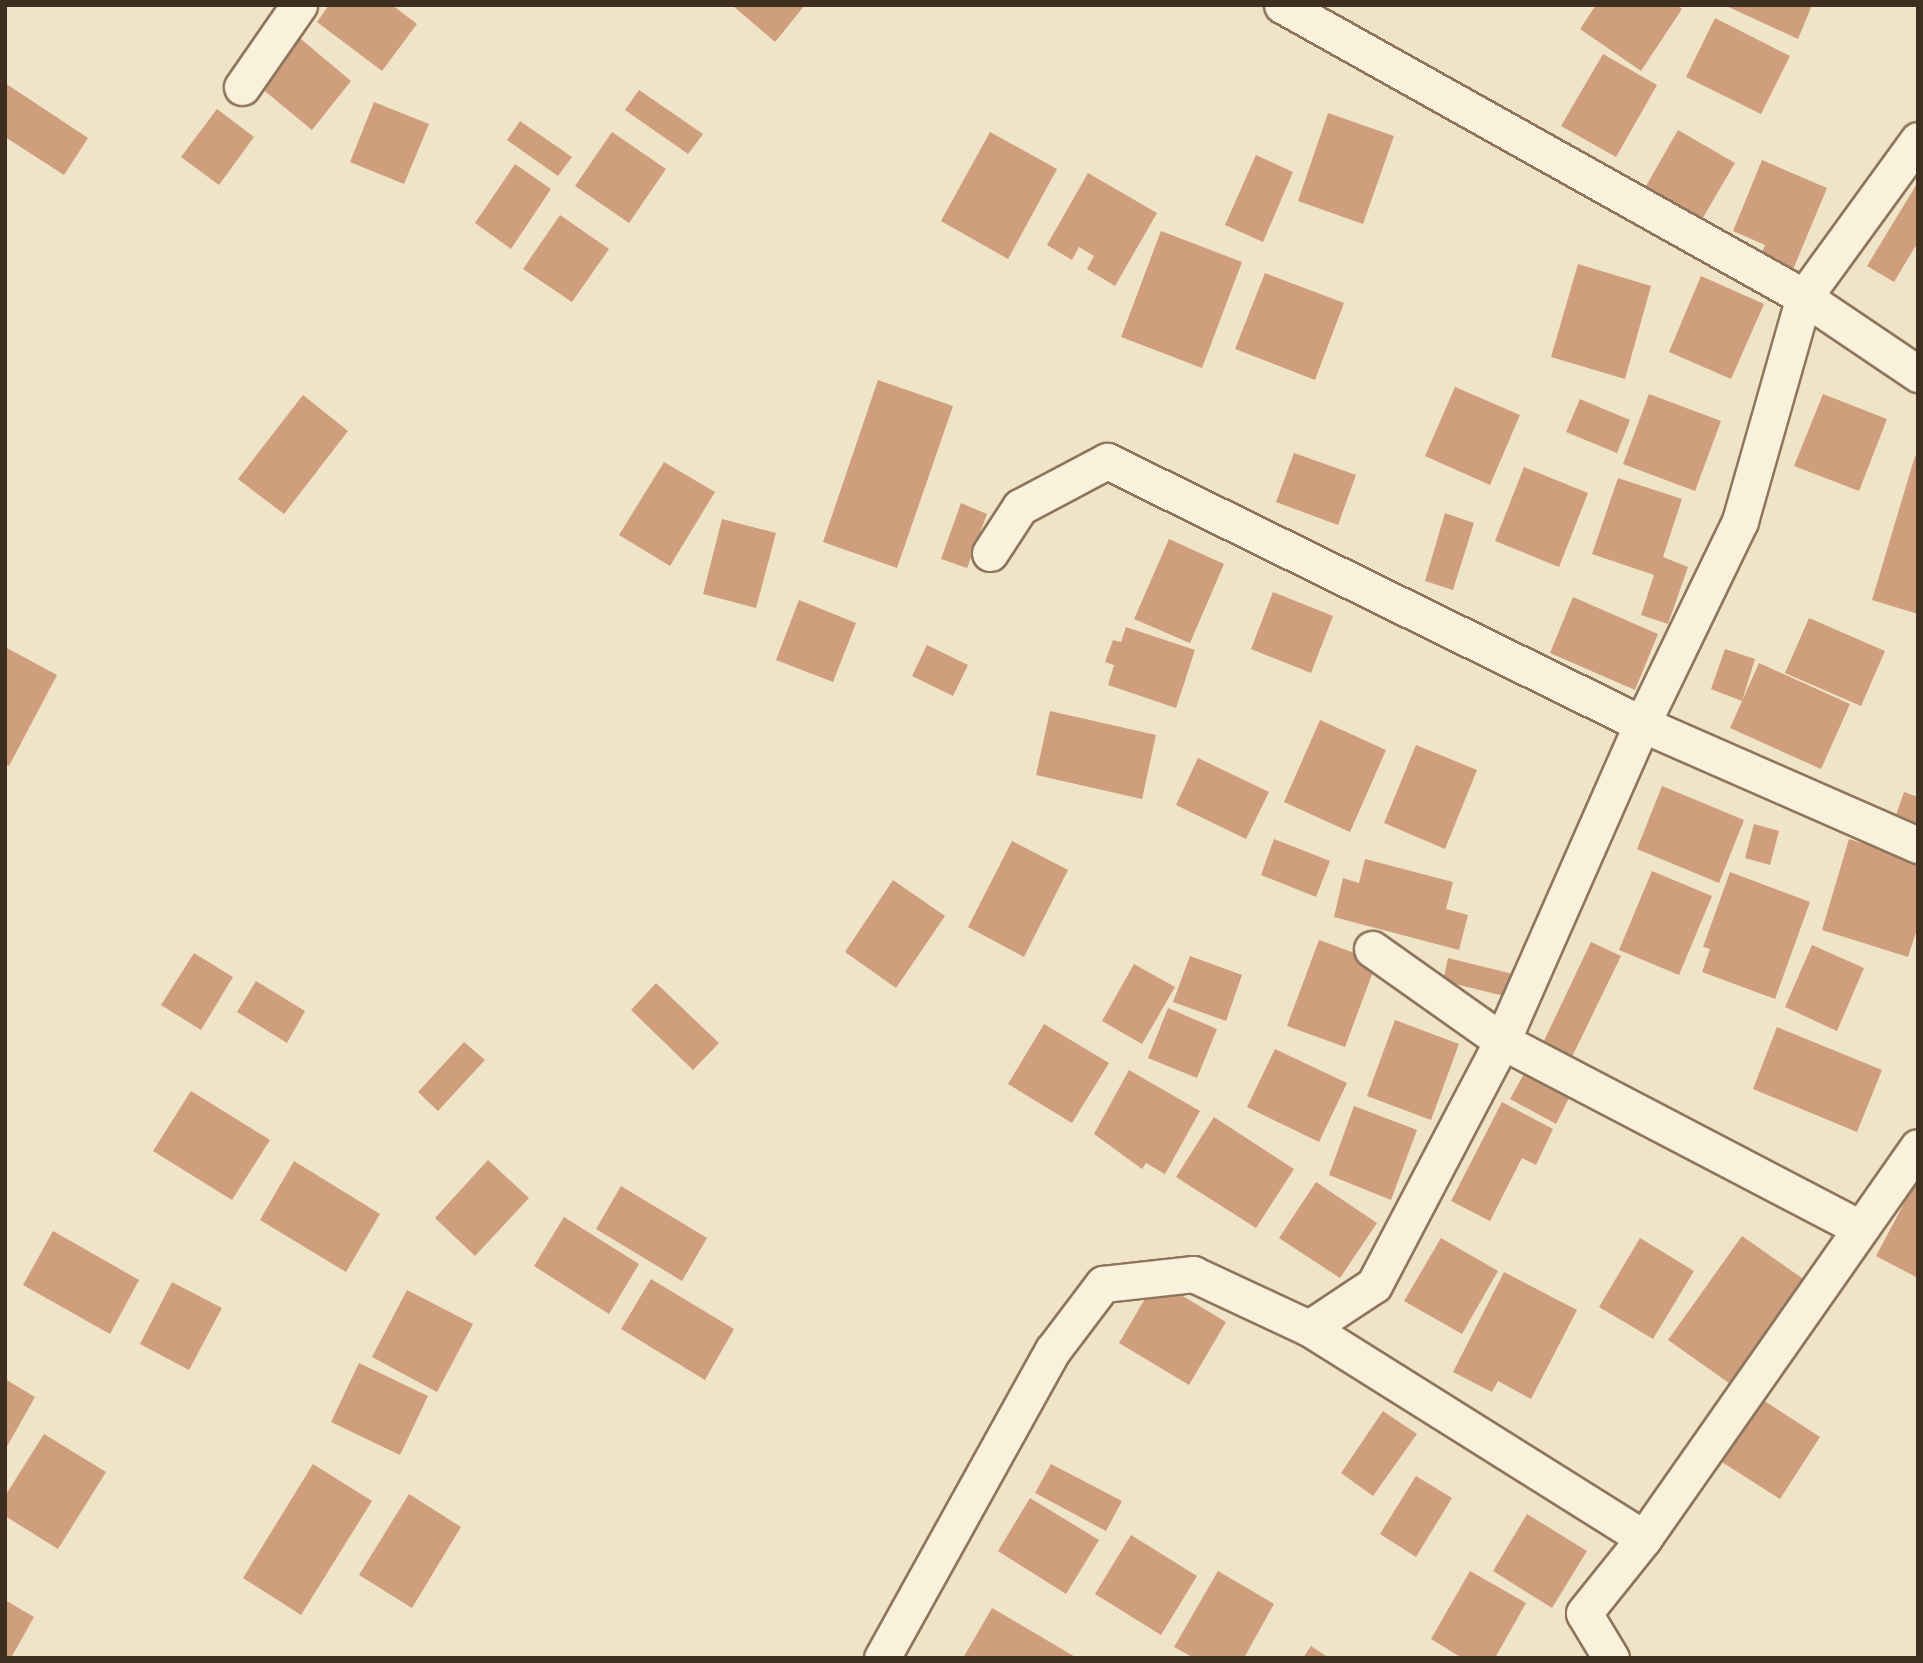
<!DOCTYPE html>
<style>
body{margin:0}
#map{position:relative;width:1923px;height:1663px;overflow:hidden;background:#f0e4c8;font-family:"Playfair Display",serif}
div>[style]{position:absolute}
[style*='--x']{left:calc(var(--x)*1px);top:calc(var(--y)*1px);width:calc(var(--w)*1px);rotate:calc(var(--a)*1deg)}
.building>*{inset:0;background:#cf9f7d}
.roads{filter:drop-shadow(2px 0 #8d765c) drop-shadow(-2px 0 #8d765c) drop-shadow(0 2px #8d765c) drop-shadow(0 -2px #8d765c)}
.street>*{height:35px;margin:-17.5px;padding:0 17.5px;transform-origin:17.5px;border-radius:17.5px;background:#faf1dc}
span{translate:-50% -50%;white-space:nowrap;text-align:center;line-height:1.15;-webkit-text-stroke:5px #f7eed8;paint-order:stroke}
.frame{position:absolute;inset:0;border:7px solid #3d2e20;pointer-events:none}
</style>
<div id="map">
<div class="building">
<div style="clip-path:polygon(329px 5px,392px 5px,417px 24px,382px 71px,317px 22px)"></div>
<div style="clip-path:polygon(732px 5px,805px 5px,775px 42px)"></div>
<div style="clip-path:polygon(1596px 5px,1676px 5px,1682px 9px,1641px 71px,1580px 29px)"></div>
<div style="clip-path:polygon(1724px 5px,1812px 5px,1798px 39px)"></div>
<div style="clip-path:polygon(1715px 18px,1790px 56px,1761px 114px,1686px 77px)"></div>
<div style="clip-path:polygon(295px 34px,351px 81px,312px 130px,255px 83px)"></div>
<div style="clip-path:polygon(1603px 54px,1657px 85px,1616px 157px,1561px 126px)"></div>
<div style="clip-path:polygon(5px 83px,88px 138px,64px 175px,5px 137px)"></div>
<div style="clip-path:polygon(639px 90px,703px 134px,688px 154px,625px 110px)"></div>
<div style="clip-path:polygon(374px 102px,429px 124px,404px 184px,350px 162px)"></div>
<div style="clip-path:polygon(217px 109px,254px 137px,219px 185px,181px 157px)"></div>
<div style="clip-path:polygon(1328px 113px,1394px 136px,1363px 224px,1298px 201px)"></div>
<div style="clip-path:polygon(520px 121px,572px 157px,558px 176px,507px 140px)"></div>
<div style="clip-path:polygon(1678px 130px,1735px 163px,1698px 226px,1642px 193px)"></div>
<div style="clip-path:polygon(612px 132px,666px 169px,629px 223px,575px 186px)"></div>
<div style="clip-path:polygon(990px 132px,1057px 169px,1008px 259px,941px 221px)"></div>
<div style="clip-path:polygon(1256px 155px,1293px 172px,1263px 242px,1225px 225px)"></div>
<div style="clip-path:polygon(1762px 160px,1827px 188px,1792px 272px,1759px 259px,1765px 245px,1733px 231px)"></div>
<div style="clip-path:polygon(515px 164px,551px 189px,511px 249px,475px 223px)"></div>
<div style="clip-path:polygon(1088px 173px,1157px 213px,1115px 286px,1087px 269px,1094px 256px,1079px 247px,1072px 260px,1047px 245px)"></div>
<div style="clip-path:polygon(1918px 182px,1918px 242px,1894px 282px,1867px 266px)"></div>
<div style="clip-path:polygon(560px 215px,609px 249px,572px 302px,523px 269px)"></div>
<div style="clip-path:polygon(1161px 231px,1242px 262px,1202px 368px,1121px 337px)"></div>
<div style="clip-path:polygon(1578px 264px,1651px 286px,1625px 379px,1551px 357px)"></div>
<div style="clip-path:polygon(1265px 273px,1344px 303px,1315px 380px,1235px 349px)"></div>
<div style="clip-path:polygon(1701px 276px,1764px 304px,1731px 379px,1669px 352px)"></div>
<div style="clip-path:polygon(878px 380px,953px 406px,897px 568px,823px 542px)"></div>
<div style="clip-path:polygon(1455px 387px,1520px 415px,1490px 485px,1425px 456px)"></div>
<div style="clip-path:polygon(1649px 394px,1721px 421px,1695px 491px,1623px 464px)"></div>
<div style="clip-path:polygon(1823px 394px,1887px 419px,1859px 491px,1794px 466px)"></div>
<div style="clip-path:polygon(303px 395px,348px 431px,284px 514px,238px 479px)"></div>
<div style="clip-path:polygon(1580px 399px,1630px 420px,1617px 453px,1566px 432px)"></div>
<div style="clip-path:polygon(1294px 453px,1356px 475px,1338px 525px,1276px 502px)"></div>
<div style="clip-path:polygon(1915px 456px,1918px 457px,1918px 614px,1872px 600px)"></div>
<div style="clip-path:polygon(664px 462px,715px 492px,670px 566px,619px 535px)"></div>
<div style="clip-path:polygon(1524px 467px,1588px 493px,1559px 567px,1495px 541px)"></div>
<div style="clip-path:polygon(1618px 478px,1682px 499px,1663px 557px,1688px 567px,1668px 624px,1641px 615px,1654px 575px,1592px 554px)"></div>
<div style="clip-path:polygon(961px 503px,987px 514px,967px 568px,941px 559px)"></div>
<div style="clip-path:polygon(1445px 513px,1474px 523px,1453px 590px,1425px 581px)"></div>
<div style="clip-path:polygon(722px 519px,776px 533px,756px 608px,703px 594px)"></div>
<div style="clip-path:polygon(1169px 539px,1224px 564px,1190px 643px,1134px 619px)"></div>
<div style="clip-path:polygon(1273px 592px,1333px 616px,1311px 673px,1251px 649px)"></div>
<div style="clip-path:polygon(1573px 597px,1658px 634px,1635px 690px,1550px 653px)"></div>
<div style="clip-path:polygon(799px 600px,856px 623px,833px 682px,776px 660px)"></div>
<div style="clip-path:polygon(1809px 618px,1885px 651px,1861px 706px,1785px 673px)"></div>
<div style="clip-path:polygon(1126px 627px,1195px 650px,1176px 708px,1108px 685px,1114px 665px,1105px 662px,1113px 640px,1121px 642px)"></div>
<div style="clip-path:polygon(927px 645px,968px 665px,953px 696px,912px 676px)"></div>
<div style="clip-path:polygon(5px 647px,57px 675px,9px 766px,5px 764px)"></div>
<div style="clip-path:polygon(1725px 649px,1755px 659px,1742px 701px,1711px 689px)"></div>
<div style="clip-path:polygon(1759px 663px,1850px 704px,1821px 769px,1730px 728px)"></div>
<div style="clip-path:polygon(1050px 711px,1156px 735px,1142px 799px,1036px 775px)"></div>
<div style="clip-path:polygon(1320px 720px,1386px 750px,1350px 832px,1284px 802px)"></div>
<div style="clip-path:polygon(1416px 745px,1477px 770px,1445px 849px,1384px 823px)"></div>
<div style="clip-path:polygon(1198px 758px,1269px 792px,1246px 839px,1176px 805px)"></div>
<div style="clip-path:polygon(1662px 786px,1744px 820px,1719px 883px,1637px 849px)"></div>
<div style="clip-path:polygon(1904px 792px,1918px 797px,1918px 826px,1895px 818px)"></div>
<div style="clip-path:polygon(1754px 824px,1779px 831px,1770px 865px,1745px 858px)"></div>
<div style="clip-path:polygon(1274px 839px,1330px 861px,1316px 897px,1261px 875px)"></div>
<div style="clip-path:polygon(1849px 839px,1918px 860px,1918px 926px,1908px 957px,1822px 930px)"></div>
<div style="clip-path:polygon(1012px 841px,1068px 870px,1024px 957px,968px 927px)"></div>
<div style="clip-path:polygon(1365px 859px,1453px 882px,1446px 909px,1468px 915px,1459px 950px,1334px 917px,1343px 878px,1359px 883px)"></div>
<div style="clip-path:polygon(1652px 871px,1712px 896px,1679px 975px,1619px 950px)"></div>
<div style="clip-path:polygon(1730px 872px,1810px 902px,1775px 999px,1702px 972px,1710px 949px,1703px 947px)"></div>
<div style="clip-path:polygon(893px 880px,945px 916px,896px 988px,845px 952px)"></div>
<div style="clip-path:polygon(1319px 940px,1377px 961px,1345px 1047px,1287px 1026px)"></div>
<div style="clip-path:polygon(1591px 942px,1621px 956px,1571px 1059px,1542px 1045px)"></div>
<div style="clip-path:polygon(1812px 945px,1864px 968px,1837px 1031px,1785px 1007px)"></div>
<div style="clip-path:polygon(194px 953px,233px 977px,201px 1030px,161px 1005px)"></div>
<div style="clip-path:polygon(1190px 956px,1242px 975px,1226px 1021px,1173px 1002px)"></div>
<div style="clip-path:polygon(1448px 958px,1513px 974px,1508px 997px,1443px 981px)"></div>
<div style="clip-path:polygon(1134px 964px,1175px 987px,1142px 1044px,1102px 1021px)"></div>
<div style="clip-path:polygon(256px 981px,305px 1011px,287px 1043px,237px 1012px)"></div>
<div style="clip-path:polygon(656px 983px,719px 1043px,693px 1070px,631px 1010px)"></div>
<div style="clip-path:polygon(1168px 1008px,1217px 1029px,1197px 1078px,1148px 1058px)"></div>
<div style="clip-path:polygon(1395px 1020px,1459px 1044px,1431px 1120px,1367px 1096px)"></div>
<div style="clip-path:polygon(1044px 1024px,1109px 1063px,1072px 1123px,1008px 1084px)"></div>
<div style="clip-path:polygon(1777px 1027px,1882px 1070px,1857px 1132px,1753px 1089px)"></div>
<div style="clip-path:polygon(464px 1042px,485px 1060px,438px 1111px,418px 1092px)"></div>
<div style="clip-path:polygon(1275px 1049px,1347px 1083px,1319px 1142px,1247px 1107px)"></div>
<div style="clip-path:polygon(1129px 1070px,1200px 1111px,1165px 1174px,1146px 1163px,1142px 1169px,1094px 1134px)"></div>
<div style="clip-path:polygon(1524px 1074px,1569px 1098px,1556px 1124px,1510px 1099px)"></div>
<div style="clip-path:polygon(191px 1091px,270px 1140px,232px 1200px,153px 1151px)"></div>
<div style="clip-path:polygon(1502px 1102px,1553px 1129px,1536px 1165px,1522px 1158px,1490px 1221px,1451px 1201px)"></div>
<div style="clip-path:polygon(1354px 1106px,1417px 1130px,1391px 1200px,1329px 1175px)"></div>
<div style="clip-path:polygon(1214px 1117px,1294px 1169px,1256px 1228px,1176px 1177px)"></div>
<div style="clip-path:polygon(488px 1160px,529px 1198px,475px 1256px,435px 1218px)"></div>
<div style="clip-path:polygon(294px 1161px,380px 1214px,346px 1272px,260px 1220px)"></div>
<div style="clip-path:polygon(1918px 1177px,1918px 1278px,1876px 1256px)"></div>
<div style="clip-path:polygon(1316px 1182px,1377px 1223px,1340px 1278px,1279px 1238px)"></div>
<div style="clip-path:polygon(621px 1186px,707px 1238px,682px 1281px,596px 1229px)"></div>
<div style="clip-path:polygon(564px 1217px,639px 1264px,609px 1314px,534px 1266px)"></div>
<div style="clip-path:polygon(53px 1231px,139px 1280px,110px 1334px,23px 1285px)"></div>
<div style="clip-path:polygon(1742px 1236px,1809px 1283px,1736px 1388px,1668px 1340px)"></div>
<div style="clip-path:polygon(1441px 1238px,1498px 1271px,1462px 1334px,1404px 1301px)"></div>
<div style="clip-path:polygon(1640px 1238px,1694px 1271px,1653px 1339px,1599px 1307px)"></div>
<div style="clip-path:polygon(1504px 1272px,1577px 1310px,1531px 1399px,1498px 1381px,1492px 1392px,1453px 1372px)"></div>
<div style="clip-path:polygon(651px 1279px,734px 1329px,705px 1380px,621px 1329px)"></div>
<div style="clip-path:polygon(1156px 1280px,1226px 1322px,1189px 1385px,1119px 1343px)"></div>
<div style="clip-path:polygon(172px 1282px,222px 1308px,189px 1370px,140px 1344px)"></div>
<div style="clip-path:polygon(407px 1290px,473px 1324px,437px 1392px,372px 1357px)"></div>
<div style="clip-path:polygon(359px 1363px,428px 1396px,400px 1455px,331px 1422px)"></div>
<div style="clip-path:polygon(5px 1379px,35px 1397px,5px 1450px)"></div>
<div style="clip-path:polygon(1757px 1396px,1820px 1437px,1780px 1499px,1717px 1459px)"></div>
<div style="clip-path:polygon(1383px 1411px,1417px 1434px,1373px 1496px,1341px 1473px)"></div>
<div style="clip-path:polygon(44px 1434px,106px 1472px,58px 1549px,5px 1516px,5px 1496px)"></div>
<div style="clip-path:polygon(313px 1464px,372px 1501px,301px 1615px,243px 1578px)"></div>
<div style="clip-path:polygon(1051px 1464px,1122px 1501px,1106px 1531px,1035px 1493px)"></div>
<div style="clip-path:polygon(1416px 1476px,1452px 1498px,1416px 1557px,1380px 1534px)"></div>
<div style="clip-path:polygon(409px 1494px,461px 1527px,412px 1608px,359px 1575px)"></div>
<div style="clip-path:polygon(1030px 1498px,1099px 1540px,1066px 1594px,998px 1551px)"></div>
<div style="clip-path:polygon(1527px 1514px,1587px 1551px,1552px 1608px,1493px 1571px)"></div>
<div style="clip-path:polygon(1131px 1535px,1197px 1576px,1161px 1635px,1095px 1594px)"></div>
<div style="clip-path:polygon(1218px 1571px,1274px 1604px,1244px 1658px,1194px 1658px,1174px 1647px)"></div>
<div style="clip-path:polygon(1470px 1571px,1526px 1603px,1495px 1658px,1462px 1658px,1431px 1639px)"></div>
<div style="clip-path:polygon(5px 1600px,34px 1617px,11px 1658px,5px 1658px)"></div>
<div style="clip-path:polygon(992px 1608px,1077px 1658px,963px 1658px)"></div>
<div style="clip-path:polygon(1311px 1646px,1329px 1658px,1303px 1658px)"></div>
</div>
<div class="roads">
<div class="street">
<div style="--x:1282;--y:5;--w:598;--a:29.22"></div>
<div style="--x:1804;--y:297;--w:138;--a:34"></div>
<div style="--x:242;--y:87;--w:100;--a:-55.2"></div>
<div style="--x:990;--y:553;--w:55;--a:-56.9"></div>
<div style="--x:1020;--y:507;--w:98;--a:-27.9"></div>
<div style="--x:1107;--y:461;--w:596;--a:26.18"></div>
<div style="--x:1642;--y:724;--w:301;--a:23.7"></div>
<div style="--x:1372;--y:949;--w:159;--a:35.3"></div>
<div style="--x:1502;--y:1041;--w:403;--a:27.6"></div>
<div style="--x:1309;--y:1328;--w:395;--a:32.1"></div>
<div style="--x:882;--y:1658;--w:352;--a:-61"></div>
<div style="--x:1053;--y:1350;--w:83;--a:-52.9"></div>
<div style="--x:1103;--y:1284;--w:91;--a:-6.3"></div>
<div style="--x:1193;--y:1274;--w:128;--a:25"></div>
<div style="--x:1309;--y:1328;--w:78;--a:-33.5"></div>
<div style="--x:1374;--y:1285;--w:276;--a:-62.3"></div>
<div style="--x:1502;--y:1041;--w:347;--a:-66.2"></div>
<div style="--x:1642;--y:724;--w:225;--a:-64.2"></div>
<div style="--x:1740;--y:521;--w:233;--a:-74.1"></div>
<div style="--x:1804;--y:297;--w:194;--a:-54"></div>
<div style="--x:1611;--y:1658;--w:52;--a:-121"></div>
<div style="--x:1584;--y:1613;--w:96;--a:-51.3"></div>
<div style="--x:1644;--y:1538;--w:477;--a:-55"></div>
</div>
</div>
<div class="frame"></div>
</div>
